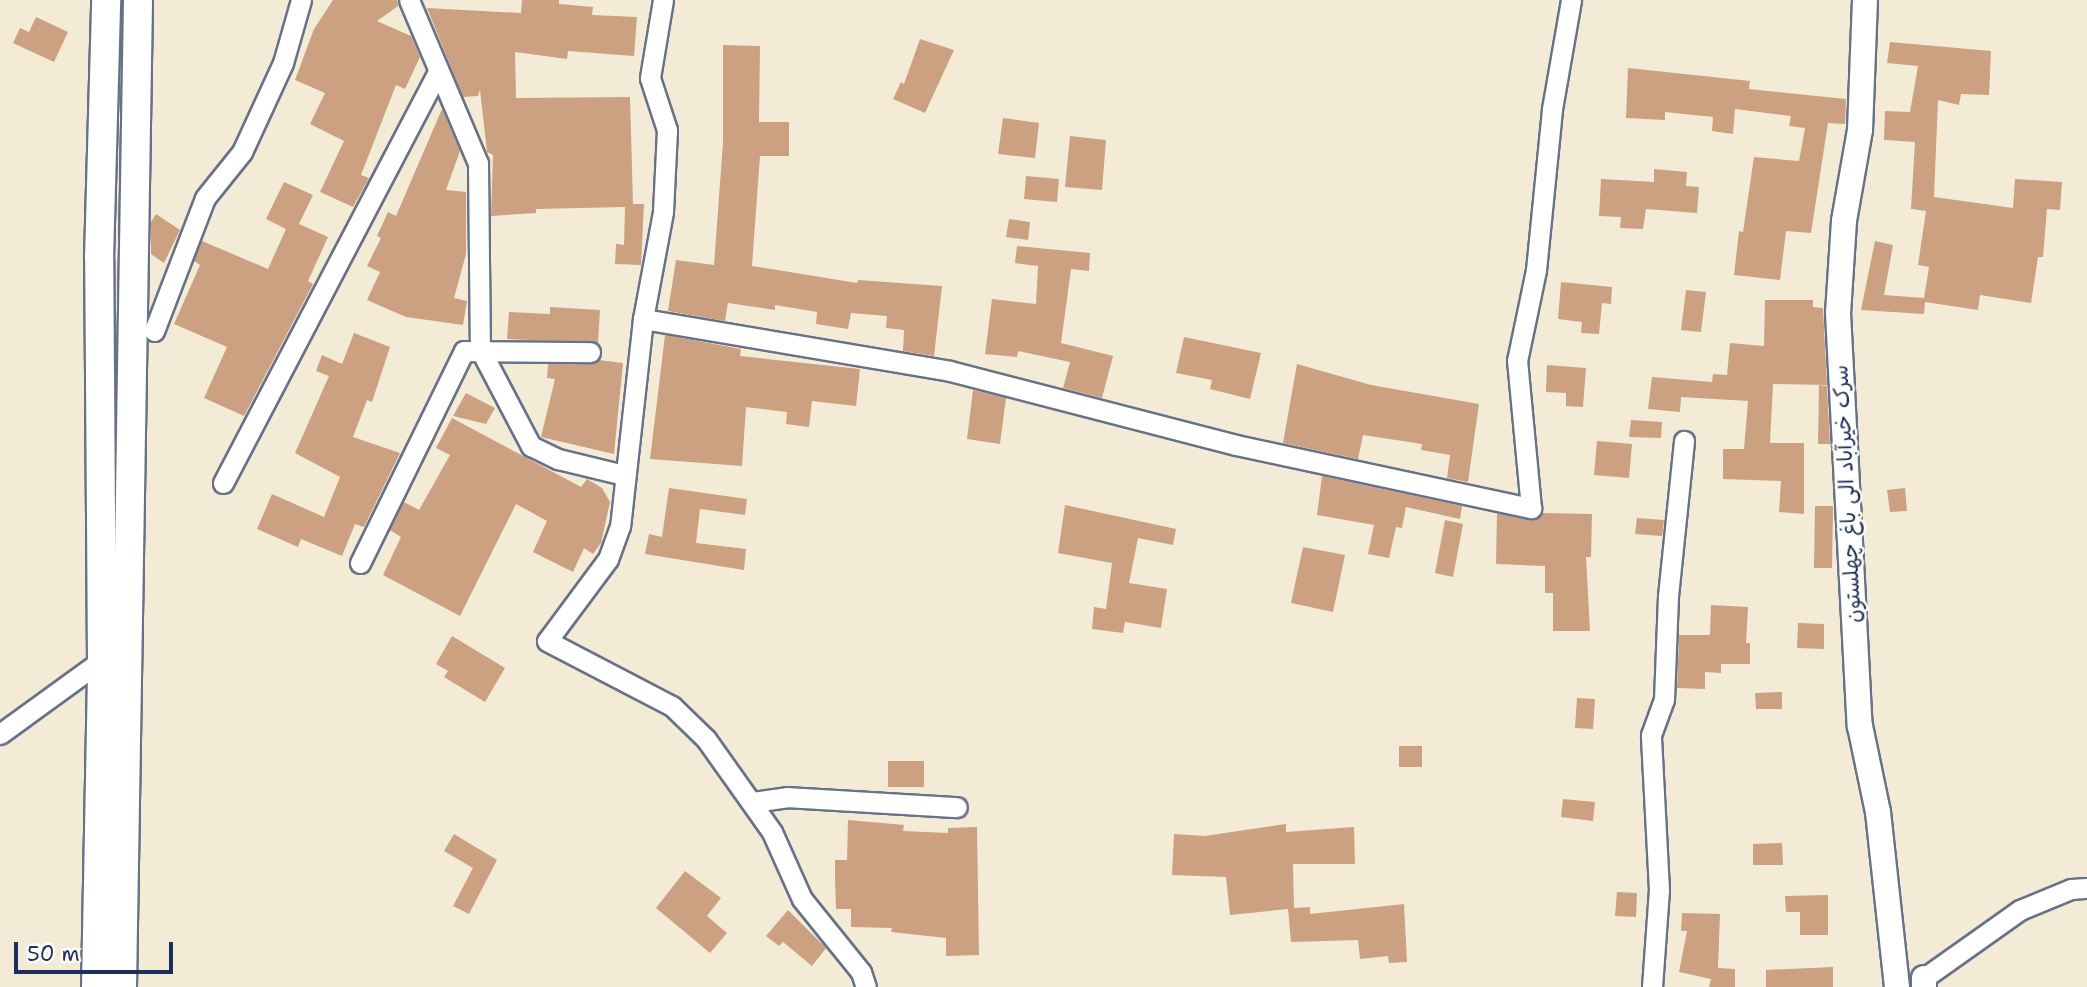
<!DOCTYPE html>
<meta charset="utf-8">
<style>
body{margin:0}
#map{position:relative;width:2087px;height:987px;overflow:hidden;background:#f4ebd6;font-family:"Shantell Sans","Playpen Sans Arabic",sans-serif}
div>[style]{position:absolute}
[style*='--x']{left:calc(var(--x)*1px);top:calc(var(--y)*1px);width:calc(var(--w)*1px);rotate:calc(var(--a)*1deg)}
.building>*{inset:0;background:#cba182}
.roads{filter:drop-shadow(2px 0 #677188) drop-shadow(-2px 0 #677188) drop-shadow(0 2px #677188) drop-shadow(0 -2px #677188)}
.minor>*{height:19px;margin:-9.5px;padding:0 9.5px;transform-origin:9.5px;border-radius:9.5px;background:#fff}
.tertiary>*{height:24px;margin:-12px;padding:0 12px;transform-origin:12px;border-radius:12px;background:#fff}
.secondary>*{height:28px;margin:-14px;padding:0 14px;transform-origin:14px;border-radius:14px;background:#fff}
span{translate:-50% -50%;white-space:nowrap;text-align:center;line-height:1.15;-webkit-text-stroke:5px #fdfcf7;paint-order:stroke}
.street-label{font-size:21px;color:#1b2f5e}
.scale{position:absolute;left:14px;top:942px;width:159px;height:32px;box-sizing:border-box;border:4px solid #1b2f5e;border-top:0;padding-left:9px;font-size:21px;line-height:24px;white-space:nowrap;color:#1b2f5e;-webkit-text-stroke:5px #fdfcf7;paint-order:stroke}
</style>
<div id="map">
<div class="building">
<div style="clip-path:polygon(333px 0,397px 0,398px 6px,377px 21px,411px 36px,420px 57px,405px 89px,396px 85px,361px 175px,369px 178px,353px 207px,320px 192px,344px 141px,310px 124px,325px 93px,295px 80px,314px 29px)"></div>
<div style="clip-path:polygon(522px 0,559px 0,559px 4px,593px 7px,592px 15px,637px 17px,634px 56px,568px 51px,567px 59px,515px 52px,516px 98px,630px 97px,633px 204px,644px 204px,641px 265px,615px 264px,616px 244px,624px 245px,625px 207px,536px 209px,536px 213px,491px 216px,493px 155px,487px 152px,480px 90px,478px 96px,463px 97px,427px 8px,521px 13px)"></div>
<div style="clip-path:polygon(36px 17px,68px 32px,54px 62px,13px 43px,20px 28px,29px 32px)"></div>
<div style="clip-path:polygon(920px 39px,954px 50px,925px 113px,893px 99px,901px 82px,904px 84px)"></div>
<div style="clip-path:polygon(1890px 42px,1991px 51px,1989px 95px,1961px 94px,1959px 105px,1938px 100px,1934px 197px,2013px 208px,2015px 179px,2062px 182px,2060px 210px,2047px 209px,2043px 257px,2038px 257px,2031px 303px,1980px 295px,1978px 310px,1925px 302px,1924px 314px,1861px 310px,1875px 241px,1893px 245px,1884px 295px,1924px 298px,1929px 267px,1918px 265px,1926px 211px,1911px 209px,1915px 142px,1884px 140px,1885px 111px,1910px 112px,1918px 66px,1887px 63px)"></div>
<div style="clip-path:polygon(723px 45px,760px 46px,759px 122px,789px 122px,789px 156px,760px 156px,752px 266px,857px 283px,858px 280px,942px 286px,934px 356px,903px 351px,904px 330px,886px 328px,887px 316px,851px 313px,848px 329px,816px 324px,817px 312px,775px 305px,775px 310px,728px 303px,725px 321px,668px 311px,676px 260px,714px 265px,723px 142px)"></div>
<div style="clip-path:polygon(1628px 68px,1750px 81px,1749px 89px,1846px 99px,1845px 124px,1828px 123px,1811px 233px,1786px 231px,1780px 280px,1734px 275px,1739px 231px,1743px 232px,1754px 157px,1799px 161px,1805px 128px,1789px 126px,1791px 116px,1735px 109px,1733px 134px,1712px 131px,1713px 117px,1665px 112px,1665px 120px,1626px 118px)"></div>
<div style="clip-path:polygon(442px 109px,460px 151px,446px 190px,466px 192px,466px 254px,454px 298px,467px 301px,463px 325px,406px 317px,367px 300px,380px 272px,367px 266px,381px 238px,377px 236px,388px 212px,396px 216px)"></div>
<div style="clip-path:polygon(1003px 118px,1039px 123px,1035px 158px,998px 154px)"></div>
<div style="clip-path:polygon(1070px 136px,1106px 140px,1102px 190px,1065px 187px)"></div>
<div style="clip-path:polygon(1654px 169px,1687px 172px,1686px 186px,1699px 187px,1697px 213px,1646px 209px,1643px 229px,1620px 228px,1621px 217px,1599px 216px,1601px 179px,1654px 182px)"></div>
<div style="clip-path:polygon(1026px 176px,1059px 179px,1057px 202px,1024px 199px)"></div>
<div style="clip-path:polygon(284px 182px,313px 195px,299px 224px,328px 237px,308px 281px,313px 284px,244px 416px,204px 398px,227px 347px,174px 324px,200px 265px,194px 261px,202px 241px,268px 269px,286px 229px,266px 219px)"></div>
<div style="clip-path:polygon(156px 214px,180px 230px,164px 263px,151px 254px,151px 222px)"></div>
<div style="clip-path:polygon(1009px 219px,1030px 222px,1028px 240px,1006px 237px)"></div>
<div style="clip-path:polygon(1017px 246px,1090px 253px,1089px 271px,1071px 269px,1061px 343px,1113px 356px,1102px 398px,1063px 388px,1070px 362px,1018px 351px,1017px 357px,985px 354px,992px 299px,1036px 304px,1038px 266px,1015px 263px)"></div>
<div style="clip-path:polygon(1561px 282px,1612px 287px,1611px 304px,1602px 303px,1599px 334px,1581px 333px,1582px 322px,1558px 319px)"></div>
<div style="clip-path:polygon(1686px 290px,1706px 292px,1701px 332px,1681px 330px)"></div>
<div style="clip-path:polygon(1765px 300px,1813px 300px,1813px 307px,1823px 308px,1827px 385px,1773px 384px,1770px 443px,1804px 443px,1804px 514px,1779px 512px,1781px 481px,1723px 479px,1723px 449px,1744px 449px,1748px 401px,1681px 397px,1680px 412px,1648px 409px,1652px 377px,1712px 382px,1713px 374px,1727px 375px,1730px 343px,1764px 346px)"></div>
<div style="clip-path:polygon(550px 307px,600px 310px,598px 343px,507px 339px,509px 312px,550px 314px)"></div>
<div style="clip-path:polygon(354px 333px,390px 347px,372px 402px,367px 400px,353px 437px,400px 453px,364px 527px,355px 524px,342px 556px,301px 539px,298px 547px,257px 529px,272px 494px,324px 517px,340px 477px,295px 453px,329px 376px,316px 371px,322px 355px,342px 364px)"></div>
<div style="clip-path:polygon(665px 335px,741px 349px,740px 356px,860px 369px,856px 406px,812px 401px,809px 427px,786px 424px,787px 412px,746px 407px,742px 466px,650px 459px)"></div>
<div style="clip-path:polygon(1184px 337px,1261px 353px,1250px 399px,1210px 389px,1212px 380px,1176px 373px)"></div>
<div style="clip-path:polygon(599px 360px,623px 363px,614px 454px,541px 437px,555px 379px,547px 378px,548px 364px)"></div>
<div style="clip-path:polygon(1297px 364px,1371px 385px,1479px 404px,1468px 482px,1447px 478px,1450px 455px,1421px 450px,1422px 444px,1363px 435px,1358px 459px,1283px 443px)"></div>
<div style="clip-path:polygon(1547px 365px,1586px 368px,1583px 407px,1566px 406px,1566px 393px,1546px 392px)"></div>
<div style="clip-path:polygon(1819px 385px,1827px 386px,1830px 444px,1818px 444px)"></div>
<div style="clip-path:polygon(973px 390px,1006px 398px,1000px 444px,967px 439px)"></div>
<div style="clip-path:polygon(466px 393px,495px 408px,486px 424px,453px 416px)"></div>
<div style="clip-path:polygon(452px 418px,581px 487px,587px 479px,602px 488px,610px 502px,601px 543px,593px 554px,584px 548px,573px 572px,533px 552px,547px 521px,516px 504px,460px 616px,383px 575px,401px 537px,390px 530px,404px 502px,419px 510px,450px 455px,436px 448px)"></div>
<div style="clip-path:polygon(1631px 420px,1662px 422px,1661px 438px,1629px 437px)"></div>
<div style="clip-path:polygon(1597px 441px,1632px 444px,1629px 478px,1594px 475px)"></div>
<div style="clip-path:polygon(1322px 476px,1462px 506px,1460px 519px,1406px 507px,1402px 528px,1396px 527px,1389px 558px,1368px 554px,1374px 525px,1317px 515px)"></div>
<div style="clip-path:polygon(669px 488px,747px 499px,745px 515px,700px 509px,696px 543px,746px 549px,744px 570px,645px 554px,649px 534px,662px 537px)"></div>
<div style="clip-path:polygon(1905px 488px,1907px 511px,1890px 512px,1887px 490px)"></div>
<div style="clip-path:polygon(1065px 505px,1176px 529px,1173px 545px,1138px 538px,1129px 583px,1167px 589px,1161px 628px,1125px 622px,1123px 633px,1092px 629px,1094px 607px,1106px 609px,1112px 563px,1058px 553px)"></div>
<div style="clip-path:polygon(1815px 506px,1833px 506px,1832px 568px,1814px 568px)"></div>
<div style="clip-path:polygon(1497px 513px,1529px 520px,1542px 513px,1592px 514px,1591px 557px,1586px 557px,1590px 631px,1553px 631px,1553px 593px,1545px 593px,1545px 566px,1496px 564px)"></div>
<div style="clip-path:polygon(1637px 518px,1664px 520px,1662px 536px,1635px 534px)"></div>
<div style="clip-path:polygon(1445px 520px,1463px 524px,1453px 577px,1435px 573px)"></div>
<div style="clip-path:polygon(1303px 547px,1345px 555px,1333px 612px,1291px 603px)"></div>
<div style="clip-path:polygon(1711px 605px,1748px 607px,1746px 643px,1750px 643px,1750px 664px,1721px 664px,1721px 673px,1705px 672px,1705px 689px,1677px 688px,1679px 635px,1710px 635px)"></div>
<div style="clip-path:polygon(1798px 623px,1824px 624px,1824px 649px,1797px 648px)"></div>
<div style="clip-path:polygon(452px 636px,505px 668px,485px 702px,444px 677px,448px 671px,436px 664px)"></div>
<div style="clip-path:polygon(1782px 692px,1782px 709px,1756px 709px,1755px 693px)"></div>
<div style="clip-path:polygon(1577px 698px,1595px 699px,1593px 729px,1575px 728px)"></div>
<div style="clip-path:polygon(1399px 746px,1422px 746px,1422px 767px,1399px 767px)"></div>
<div style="clip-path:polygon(888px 761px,924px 761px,924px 787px,888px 787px)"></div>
<div style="clip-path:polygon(1563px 799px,1595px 802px,1593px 821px,1561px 817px)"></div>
<div style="clip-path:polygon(848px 820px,904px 825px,903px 831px,948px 833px,948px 828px,977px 827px,979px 955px,946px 956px,946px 938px,891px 932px,892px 928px,851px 927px,851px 909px,836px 909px,835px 880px,835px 860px,847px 860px)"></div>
<div style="clip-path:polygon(1286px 824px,1286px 832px,1354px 827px,1355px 864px,1293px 864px,1294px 908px,1310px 907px,1310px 914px,1404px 904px,1407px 962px,1389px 963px,1388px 956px,1360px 959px,1358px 940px,1291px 942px,1288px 909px,1230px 915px,1226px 877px,1172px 875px,1174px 834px,1205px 836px)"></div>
<div style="clip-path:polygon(454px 834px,497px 860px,469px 914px,453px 906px,473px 868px,444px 851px)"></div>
<div style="clip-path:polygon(1782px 843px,1783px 865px,1753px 865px,1753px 844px)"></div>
<div style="clip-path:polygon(685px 871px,721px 898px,707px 916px,727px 933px,710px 953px,656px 908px)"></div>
<div style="clip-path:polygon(1617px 892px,1637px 893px,1636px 917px,1615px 916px)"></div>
<div style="clip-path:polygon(1828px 895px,1828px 935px,1800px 935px,1800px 912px,1786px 912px,1785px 896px)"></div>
<div style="clip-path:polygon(788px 910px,826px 948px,812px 966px,783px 942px,779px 946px,766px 936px)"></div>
<div style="clip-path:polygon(1682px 913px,1720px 914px,1718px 968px,1735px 969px,1735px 987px,1709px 987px,1711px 979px,1679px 972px,1687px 931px,1681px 931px)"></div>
<div style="clip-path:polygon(1833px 967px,1833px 987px,1766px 987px,1766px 970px)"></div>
</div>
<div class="roads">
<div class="minor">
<div style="--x:409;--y:0;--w:177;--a:67.1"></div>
<div style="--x:478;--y:163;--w:186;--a:89.4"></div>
<div style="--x:480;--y:349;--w:110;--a:62.3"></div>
<div style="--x:531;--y:446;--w:30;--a:26"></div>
<div style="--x:558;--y:459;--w:68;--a:13.6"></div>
<div style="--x:663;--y:0;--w:79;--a:99.5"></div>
<div style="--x:650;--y:78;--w:55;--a:71.9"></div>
<div style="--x:667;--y:130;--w:82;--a:92.8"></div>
<div style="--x:663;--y:212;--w:109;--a:100.6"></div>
<div style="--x:643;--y:319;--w:208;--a:96.3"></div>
<div style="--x:620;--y:526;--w:35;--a:110"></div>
<div style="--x:608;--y:559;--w:102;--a:126.6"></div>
<div style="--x:547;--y:641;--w:141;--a:27.5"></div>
<div style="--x:672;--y:706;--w:47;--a:44.1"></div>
<div style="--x:706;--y:739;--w:114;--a:54.6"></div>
<div style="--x:772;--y:832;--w:73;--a:65.9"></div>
<div style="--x:802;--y:899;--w:94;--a:51.1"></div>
<div style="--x:861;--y:972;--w:16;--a:72"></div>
<div style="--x:643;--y:319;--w:311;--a:9.6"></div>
<div style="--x:950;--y:371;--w:295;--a:14.5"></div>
<div style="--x:1236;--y:445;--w:302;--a:12.1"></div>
<div style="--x:1531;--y:508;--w:148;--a:-95.4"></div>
<div style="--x:1517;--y:361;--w:93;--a:-78.2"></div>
<div style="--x:1536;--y:270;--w:162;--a:-84.3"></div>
<div style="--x:1552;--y:109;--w:111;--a:-80.1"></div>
<div style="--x:154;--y:331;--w:142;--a:-69"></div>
<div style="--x:205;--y:198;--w:59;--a:-51.2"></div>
<div style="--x:242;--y:152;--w:98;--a:-65.3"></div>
<div style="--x:283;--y:63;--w:66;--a:-74.1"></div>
<div style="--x:223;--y:483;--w:464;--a:-62.4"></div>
<div style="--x:360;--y:563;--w:236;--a:-63.9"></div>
<div style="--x:464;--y:351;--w:126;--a:0.5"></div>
<div style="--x:0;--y:734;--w:126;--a:-36"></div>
<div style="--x:753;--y:802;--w:34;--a:-8"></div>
<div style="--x:787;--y:797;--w:170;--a:3.4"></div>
<div style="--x:1924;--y:978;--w:118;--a:-35.3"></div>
<div style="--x:2020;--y:910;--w:55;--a:-22.4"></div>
<div style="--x:2071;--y:889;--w:16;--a:-4"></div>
<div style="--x:1652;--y:987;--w:97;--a:-85.9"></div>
<div style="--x:1659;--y:890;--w:155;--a:-93"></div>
<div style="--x:1651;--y:735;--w:37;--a:-70"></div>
<div style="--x:1664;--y:700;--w:104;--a:-87.8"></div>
<div style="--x:1668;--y:596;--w:156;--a:-84.1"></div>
</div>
<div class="tertiary">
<div style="--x:1865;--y:0;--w:130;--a:92.2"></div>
<div style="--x:1860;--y:130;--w:92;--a:100"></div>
<div style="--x:1844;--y:221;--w:92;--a:93.7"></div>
<div style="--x:1838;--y:313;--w:414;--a:87"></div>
<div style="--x:1860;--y:726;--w:88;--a:78.2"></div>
<div style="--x:1878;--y:812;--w:176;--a:83.8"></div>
<div style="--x:1924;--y:978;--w:9;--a:90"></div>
</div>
<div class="secondary">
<div style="--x:96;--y:987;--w:327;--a:-88.9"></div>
<div style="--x:102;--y:660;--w:402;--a:-90.4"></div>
<div style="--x:99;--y:258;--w:258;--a:-88.4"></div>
<div style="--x:122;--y:987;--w:987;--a:-89.07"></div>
</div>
</div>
<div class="street-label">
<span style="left:1847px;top:494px;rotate:-93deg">سرک خیرآباد الی باغ چهلستون</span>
</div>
<div class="scale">50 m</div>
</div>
